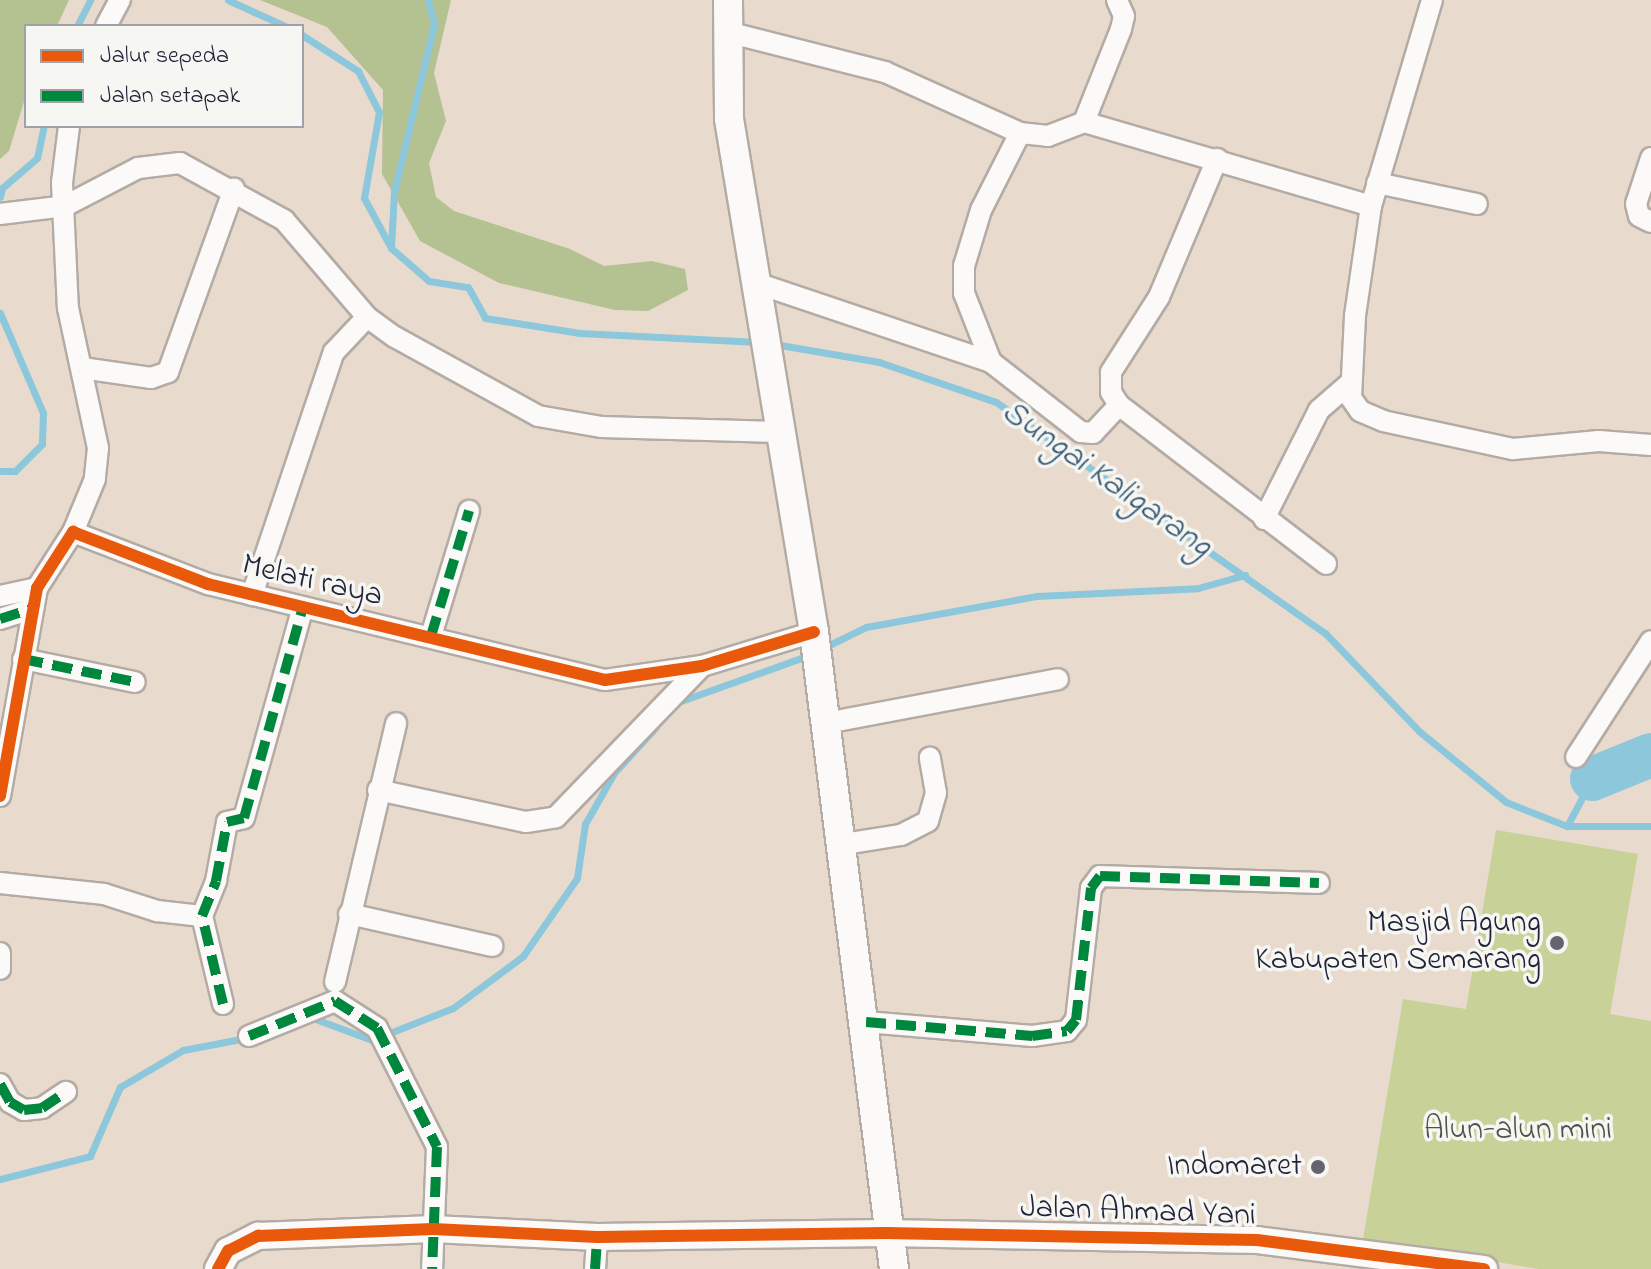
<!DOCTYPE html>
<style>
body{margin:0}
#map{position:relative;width:1651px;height:1269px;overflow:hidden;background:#e8dbcd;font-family:"Indie Flower",sans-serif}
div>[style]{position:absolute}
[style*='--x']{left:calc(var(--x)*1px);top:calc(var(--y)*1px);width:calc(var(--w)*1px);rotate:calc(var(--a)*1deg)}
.green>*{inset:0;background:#c8d198}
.forest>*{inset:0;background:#b4c191}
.stream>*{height:7px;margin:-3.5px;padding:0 3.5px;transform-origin:3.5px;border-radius:3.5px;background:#8cc7dc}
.river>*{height:44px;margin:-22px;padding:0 22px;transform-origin:22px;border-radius:22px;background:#8cc7dc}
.roads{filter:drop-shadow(2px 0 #b3aba4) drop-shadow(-2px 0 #b3aba4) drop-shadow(0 2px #b3aba4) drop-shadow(0 -2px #b3aba4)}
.minor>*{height:20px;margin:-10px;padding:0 10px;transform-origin:10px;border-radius:10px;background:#fcfaf8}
.tertiary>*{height:26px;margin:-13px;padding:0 13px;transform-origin:13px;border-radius:13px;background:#fcfaf8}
.secondary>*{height:28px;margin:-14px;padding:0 14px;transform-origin:14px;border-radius:14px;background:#fcfaf8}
.quiet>*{height:10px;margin-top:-5px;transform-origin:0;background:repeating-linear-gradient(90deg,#00873e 0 20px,transparent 0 30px)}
.cycleway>*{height:12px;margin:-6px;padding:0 6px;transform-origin:6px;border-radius:6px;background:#e8590c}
.dots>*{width:22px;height:22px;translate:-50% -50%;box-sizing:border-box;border:4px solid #f6f6f2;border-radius:50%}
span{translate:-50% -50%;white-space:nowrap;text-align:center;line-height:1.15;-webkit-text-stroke:7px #f6f6f2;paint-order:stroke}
.street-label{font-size:32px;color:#22223b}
.poi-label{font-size:32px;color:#22223b}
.right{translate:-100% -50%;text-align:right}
.park-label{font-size:32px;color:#4c544a}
.water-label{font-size:34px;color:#395976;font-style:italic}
.legend{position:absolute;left:24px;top:24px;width:280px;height:104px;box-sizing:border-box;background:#f6f6f2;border:2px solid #a1a1a9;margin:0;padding:10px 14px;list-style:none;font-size:24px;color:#22223b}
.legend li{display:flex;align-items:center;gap:16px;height:40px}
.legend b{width:40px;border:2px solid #a1a1a9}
</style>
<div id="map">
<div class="green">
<div style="clip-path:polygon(1496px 830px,1638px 854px,1610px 1014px,1651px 1021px,1651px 1269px,1538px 1269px,1363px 1239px,1403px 999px,1466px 1009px)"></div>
</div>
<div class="forest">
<div style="clip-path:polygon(0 0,69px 0,57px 26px,26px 26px,26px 95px,9px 151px,0 159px)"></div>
<div style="clip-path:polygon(260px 0,451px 0,434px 73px,446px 121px,429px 163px,436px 197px,454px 211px,570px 249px,604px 266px,652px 261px,685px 269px,688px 290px,648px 311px,615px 310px,499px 283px,420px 241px,382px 174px,383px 90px,327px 27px)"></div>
</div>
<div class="stream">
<div style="--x:228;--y:0;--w:63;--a:24.5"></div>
<div style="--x:428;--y:0;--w:25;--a:76"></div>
<div style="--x:434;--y:24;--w:173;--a:103.4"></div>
<div style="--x:394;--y:192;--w:56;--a:93.1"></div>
<div style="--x:391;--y:248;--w:50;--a:41"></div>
<div style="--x:429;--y:281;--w:39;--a:9"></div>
<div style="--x:468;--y:287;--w:35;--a:61"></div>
<div style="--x:485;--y:318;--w:96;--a:9"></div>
<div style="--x:580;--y:333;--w:178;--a:2.9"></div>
<div style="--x:77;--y:26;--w:29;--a:-63"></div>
<div style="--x:302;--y:35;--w:67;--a:32.7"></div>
<div style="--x:358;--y:71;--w:46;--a:62.9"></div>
<div style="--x:379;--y:112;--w:87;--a:99.9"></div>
<div style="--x:364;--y:198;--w:55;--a:61.6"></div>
<div style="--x:0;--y:197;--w:9;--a:-77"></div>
<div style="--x:2;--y:188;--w:46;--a:-40.6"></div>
<div style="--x:37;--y:158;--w:33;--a:-78"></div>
<div style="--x:0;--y:313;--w:109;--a:66.7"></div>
<div style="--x:43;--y:413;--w:31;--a:92"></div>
<div style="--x:42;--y:444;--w:38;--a:135"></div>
<div style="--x:15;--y:471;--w:15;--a:180"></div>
<div style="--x:774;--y:344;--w:107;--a:9.7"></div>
<div style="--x:879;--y:362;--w:124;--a:18.9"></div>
<div style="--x:996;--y:402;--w:402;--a:35.1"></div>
<div style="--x:1325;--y:633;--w:137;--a:46.2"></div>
<div style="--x:1420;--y:732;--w:111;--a:39.1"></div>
<div style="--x:1506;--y:802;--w:66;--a:21.5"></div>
<div style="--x:1567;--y:826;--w:53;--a:-62"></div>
<div style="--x:823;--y:648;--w:48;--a:-26"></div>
<div style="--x:866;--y:627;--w:174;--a:-10.3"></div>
<div style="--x:1037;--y:596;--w:161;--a:-2.8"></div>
<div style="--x:1198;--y:588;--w:49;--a:-15.5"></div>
<div style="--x:681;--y:701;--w:139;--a:-19.7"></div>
<div style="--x:1567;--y:826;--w:84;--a:0"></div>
<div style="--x:310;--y:1017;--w:66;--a:20.4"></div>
<div style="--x:372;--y:1040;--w:87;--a:-21.6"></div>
<div style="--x:453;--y:1008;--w:87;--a:-36.6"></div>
<div style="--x:523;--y:956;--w:95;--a:-55.3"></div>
<div style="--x:577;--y:878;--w:55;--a:-81.6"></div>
<div style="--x:585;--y:824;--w:59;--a:-60.4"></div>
<div style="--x:614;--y:773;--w:62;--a:-47.6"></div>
<div style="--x:0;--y:1179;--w:93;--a:-14.3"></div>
<div style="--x:90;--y:1156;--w:75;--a:-66.5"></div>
<div style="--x:120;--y:1087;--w:73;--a:-30.4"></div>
<div style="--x:183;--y:1050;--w:64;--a:-10.8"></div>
</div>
<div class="river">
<div style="--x:1592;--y:779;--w:64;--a:-22.1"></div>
</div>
<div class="roads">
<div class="minor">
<div style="--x:1432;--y:0;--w:215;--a:106.5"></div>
<div style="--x:1371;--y:206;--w:111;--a:98.3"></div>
<div style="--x:1355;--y:316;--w:82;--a:92.8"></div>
<div style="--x:1351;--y:398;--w:16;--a:55"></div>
<div style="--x:1360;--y:411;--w:25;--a:23"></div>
<div style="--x:1383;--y:421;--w:133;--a:12.2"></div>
<div style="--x:1513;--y:449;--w:86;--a:-5.3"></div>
<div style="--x:1599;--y:441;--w:52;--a:4.4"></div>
<div style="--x:106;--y:26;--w:30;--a:-62"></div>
<div style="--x:727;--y:32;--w:163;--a:14.2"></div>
<div style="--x:885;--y:72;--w:148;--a:24.3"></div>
<div style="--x:1020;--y:133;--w:28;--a:6"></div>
<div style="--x:1048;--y:136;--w:39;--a:-21"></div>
<div style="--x:1084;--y:122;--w:299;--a:16.3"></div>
<div style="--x:1084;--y:122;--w:100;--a:-68.3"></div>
<div style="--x:1121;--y:29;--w:13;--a:-77"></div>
<div style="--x:1124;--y:16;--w:17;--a:-114"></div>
<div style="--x:69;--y:126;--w:57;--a:97"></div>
<div style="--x:62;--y:183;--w:125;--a:87.3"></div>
<div style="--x:68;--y:308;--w:143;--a:77.9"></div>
<div style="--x:98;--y:448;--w:31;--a:96"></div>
<div style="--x:95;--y:479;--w:57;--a:112.5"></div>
<div style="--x:1651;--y:158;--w:48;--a:108.1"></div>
<div style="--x:1636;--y:204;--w:12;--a:76"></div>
<div style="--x:1639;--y:216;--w:13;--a:27"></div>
<div style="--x:1377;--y:183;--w:102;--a:11.9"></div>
<div style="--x:0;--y:214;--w:65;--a:-7"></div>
<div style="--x:65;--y:206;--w:82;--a:-27.5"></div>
<div style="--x:138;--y:168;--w:42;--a:-6.8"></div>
<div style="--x:180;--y:163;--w:119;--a:28.7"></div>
<div style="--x:284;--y:220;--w:128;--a:49.4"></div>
<div style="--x:367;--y:317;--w:34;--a:36"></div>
<div style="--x:395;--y:337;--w:163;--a:28.9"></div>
<div style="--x:538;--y:416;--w:65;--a:9.8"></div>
<div style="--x:602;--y:427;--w:175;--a:1.6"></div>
<div style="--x:759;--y:284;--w:245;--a:18.6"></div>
<div style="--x:991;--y:362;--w:114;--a:37.9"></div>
<div style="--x:1081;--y:432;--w:12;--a:5"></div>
<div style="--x:1093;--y:433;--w:38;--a:-47"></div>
<div style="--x:1119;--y:405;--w:261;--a:37.5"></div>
<div style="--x:991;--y:362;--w:74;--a:-111.4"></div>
<div style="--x:964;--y:293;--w:27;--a:-90"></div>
<div style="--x:964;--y:266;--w:59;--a:-73.1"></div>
<div style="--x:981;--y:210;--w:86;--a:-63.1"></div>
<div style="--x:82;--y:368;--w:70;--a:8.2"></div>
<div style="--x:151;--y:378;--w:18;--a:-19"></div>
<div style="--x:168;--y:372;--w:195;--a:-70.2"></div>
<div style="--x:1119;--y:405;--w:15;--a:-122"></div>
<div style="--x:1111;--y:392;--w:20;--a:-90"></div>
<div style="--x:1111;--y:372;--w:89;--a:-57.4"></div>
<div style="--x:1159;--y:297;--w:150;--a:-67.2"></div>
<div style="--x:1264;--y:519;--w:122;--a:-63.2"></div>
<div style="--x:1319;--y:410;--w:40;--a:-41"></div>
<div style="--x:252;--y:595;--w:256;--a:-71.4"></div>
<div style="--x:334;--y:352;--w:48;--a:-46.7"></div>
<div style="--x:0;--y:596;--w:38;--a:-12"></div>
<div style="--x:0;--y:619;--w:35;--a:-18"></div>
<div style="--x:431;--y:636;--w:131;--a:-73.1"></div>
<div style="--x:23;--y:659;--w:114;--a:11.6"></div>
<div style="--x:826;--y:723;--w:236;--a:-10.7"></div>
<div style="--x:1576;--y:757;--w:138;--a:-57.1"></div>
<div style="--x:378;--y:790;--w:151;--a:12.2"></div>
<div style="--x:526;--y:822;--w:30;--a:-9"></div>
<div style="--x:556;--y:817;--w:210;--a:-46"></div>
<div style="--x:0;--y:796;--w:211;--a:-79.9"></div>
<div style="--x:37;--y:588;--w:67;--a:-57.3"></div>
<div style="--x:73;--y:532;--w:145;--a:21.1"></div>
<div style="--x:208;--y:584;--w:408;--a:13.6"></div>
<div style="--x:605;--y:680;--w:98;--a:-8.2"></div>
<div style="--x:702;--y:666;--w:117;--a:-16.9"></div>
<div style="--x:844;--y:844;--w:58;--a:-9"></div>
<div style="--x:901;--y:835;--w:30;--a:-27"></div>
<div style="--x:928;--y:821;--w:29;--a:-74"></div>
<div style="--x:936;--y:793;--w:36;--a:-100"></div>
<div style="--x:0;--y:883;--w:105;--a:6"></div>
<div style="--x:104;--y:894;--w:56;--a:17.8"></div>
<div style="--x:157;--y:911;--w:45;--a:6.3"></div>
<div style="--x:349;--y:914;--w:147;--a:12.6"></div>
<div style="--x:0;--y:953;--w:16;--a:90"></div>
<div style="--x:335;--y:982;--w:266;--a:-76.7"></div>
<div style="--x:223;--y:1004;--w:90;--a:-103.4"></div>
<div style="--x:202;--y:916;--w:38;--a:-68"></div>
<div style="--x:216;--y:881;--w:60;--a:-79.4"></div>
<div style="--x:227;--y:822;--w:17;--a:-13"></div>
<div style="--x:244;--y:818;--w:219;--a:-74.4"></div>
<div style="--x:866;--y:1022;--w:167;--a:4.8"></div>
<div style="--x:1032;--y:1036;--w:35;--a:-8"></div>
<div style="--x:1067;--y:1031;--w:14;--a:-51"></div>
<div style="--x:1076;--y:1020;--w:133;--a:-83.5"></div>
<div style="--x:1091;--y:888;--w:15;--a:-53"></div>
<div style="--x:1100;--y:876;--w:219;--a:1.8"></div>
<div style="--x:249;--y:1036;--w:93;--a:-22.1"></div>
<div style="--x:335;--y:1001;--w:50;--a:32.7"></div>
<div style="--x:377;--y:1028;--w:133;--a:63.2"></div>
<div style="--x:437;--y:1147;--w:122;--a:92.3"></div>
<div style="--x:0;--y:1084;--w:21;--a:61"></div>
<div style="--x:10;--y:1102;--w:16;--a:30"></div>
<div style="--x:24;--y:1110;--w:18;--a:-6"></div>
<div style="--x:42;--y:1108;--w:29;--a:-34"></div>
<div style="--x:595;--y:1269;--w:32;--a:-86"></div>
</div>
<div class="tertiary">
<div style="--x:218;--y:1269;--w:21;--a:-61"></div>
<div style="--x:228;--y:1251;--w:34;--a:-27"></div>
<div style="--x:258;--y:1236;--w:175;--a:-2.3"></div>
<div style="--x:433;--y:1229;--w:164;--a:2.8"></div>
<div style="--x:597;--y:1237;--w:289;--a:-0.8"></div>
<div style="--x:886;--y:1233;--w:371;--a:1.1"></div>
<div style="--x:1257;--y:1240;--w:229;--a:7.3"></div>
</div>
<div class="secondary">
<div style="--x:728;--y:0;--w:119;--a:89.5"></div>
<div style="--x:729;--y:119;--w:520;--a:80.59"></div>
<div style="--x:814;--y:632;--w:642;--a:82.84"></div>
</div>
</div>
<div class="quiet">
<div style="--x:0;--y:619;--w:35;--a:-18"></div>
<div style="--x:431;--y:636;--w:131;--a:-73.1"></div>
<div style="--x:23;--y:659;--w:114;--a:11.6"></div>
<div style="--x:223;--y:1004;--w:90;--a:-103.4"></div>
<div style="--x:202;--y:916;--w:38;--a:-68"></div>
<div style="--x:216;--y:881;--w:60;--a:-79.4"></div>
<div style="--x:227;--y:822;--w:17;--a:-13"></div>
<div style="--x:244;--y:818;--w:219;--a:-74.4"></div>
<div style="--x:866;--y:1022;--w:167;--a:4.8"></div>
<div style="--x:1032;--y:1036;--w:35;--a:-8"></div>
<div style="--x:1067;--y:1031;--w:14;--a:-51"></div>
<div style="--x:1076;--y:1020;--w:133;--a:-83.5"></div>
<div style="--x:1091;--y:888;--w:15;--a:-53"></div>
<div style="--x:1100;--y:876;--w:219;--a:1.8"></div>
<div style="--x:249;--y:1036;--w:93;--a:-22.1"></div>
<div style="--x:335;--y:1001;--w:50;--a:32.7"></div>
<div style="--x:377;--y:1028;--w:133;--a:63.2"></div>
<div style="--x:437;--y:1147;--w:122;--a:92.3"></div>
<div style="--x:0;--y:1084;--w:21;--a:61"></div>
<div style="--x:10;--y:1102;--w:16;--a:30"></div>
<div style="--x:24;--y:1110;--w:18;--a:-6"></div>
<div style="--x:42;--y:1108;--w:29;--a:-34"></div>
<div style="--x:595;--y:1269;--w:32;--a:-86"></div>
</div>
<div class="cycleway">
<div style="--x:0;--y:796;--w:211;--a:-79.9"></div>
<div style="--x:37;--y:588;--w:67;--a:-57.3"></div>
<div style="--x:73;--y:532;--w:145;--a:21.1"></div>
<div style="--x:208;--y:584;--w:408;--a:13.6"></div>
<div style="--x:605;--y:680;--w:98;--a:-8.2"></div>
<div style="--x:702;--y:666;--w:117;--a:-16.9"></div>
<div style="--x:218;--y:1269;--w:21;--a:-61"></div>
<div style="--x:228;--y:1251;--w:34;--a:-27"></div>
<div style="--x:258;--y:1236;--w:175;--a:-2.3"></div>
<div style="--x:433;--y:1229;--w:164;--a:2.8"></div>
<div style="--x:597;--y:1237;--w:289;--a:-0.8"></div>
<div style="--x:886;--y:1233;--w:371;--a:1.1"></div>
<div style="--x:1257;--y:1240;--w:229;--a:7.3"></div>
</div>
<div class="dots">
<div style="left:1557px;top:943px;background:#67636e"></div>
<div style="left:1318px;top:1167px;background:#67636e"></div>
</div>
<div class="street-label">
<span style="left:312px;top:582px;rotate:13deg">Melati raya</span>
<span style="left:1138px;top:1213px;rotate:2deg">Jalan Ahmad Yani</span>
</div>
<div class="poi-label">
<span class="right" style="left:1541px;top:943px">Masjid Agung<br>Kabupaten Semarang</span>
<span class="right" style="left:1302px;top:1167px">Indomaret</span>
</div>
<div class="park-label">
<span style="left:1518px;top:1131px">Alun-alun mini</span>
</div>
<div class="water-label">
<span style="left:1106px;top:480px;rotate:35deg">Sungai Kaligarang</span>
</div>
<ul class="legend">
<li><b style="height:10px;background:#e8590c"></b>Jalur sepeda</li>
<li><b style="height:10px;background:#00873e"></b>Jalan setapak</li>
</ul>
</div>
